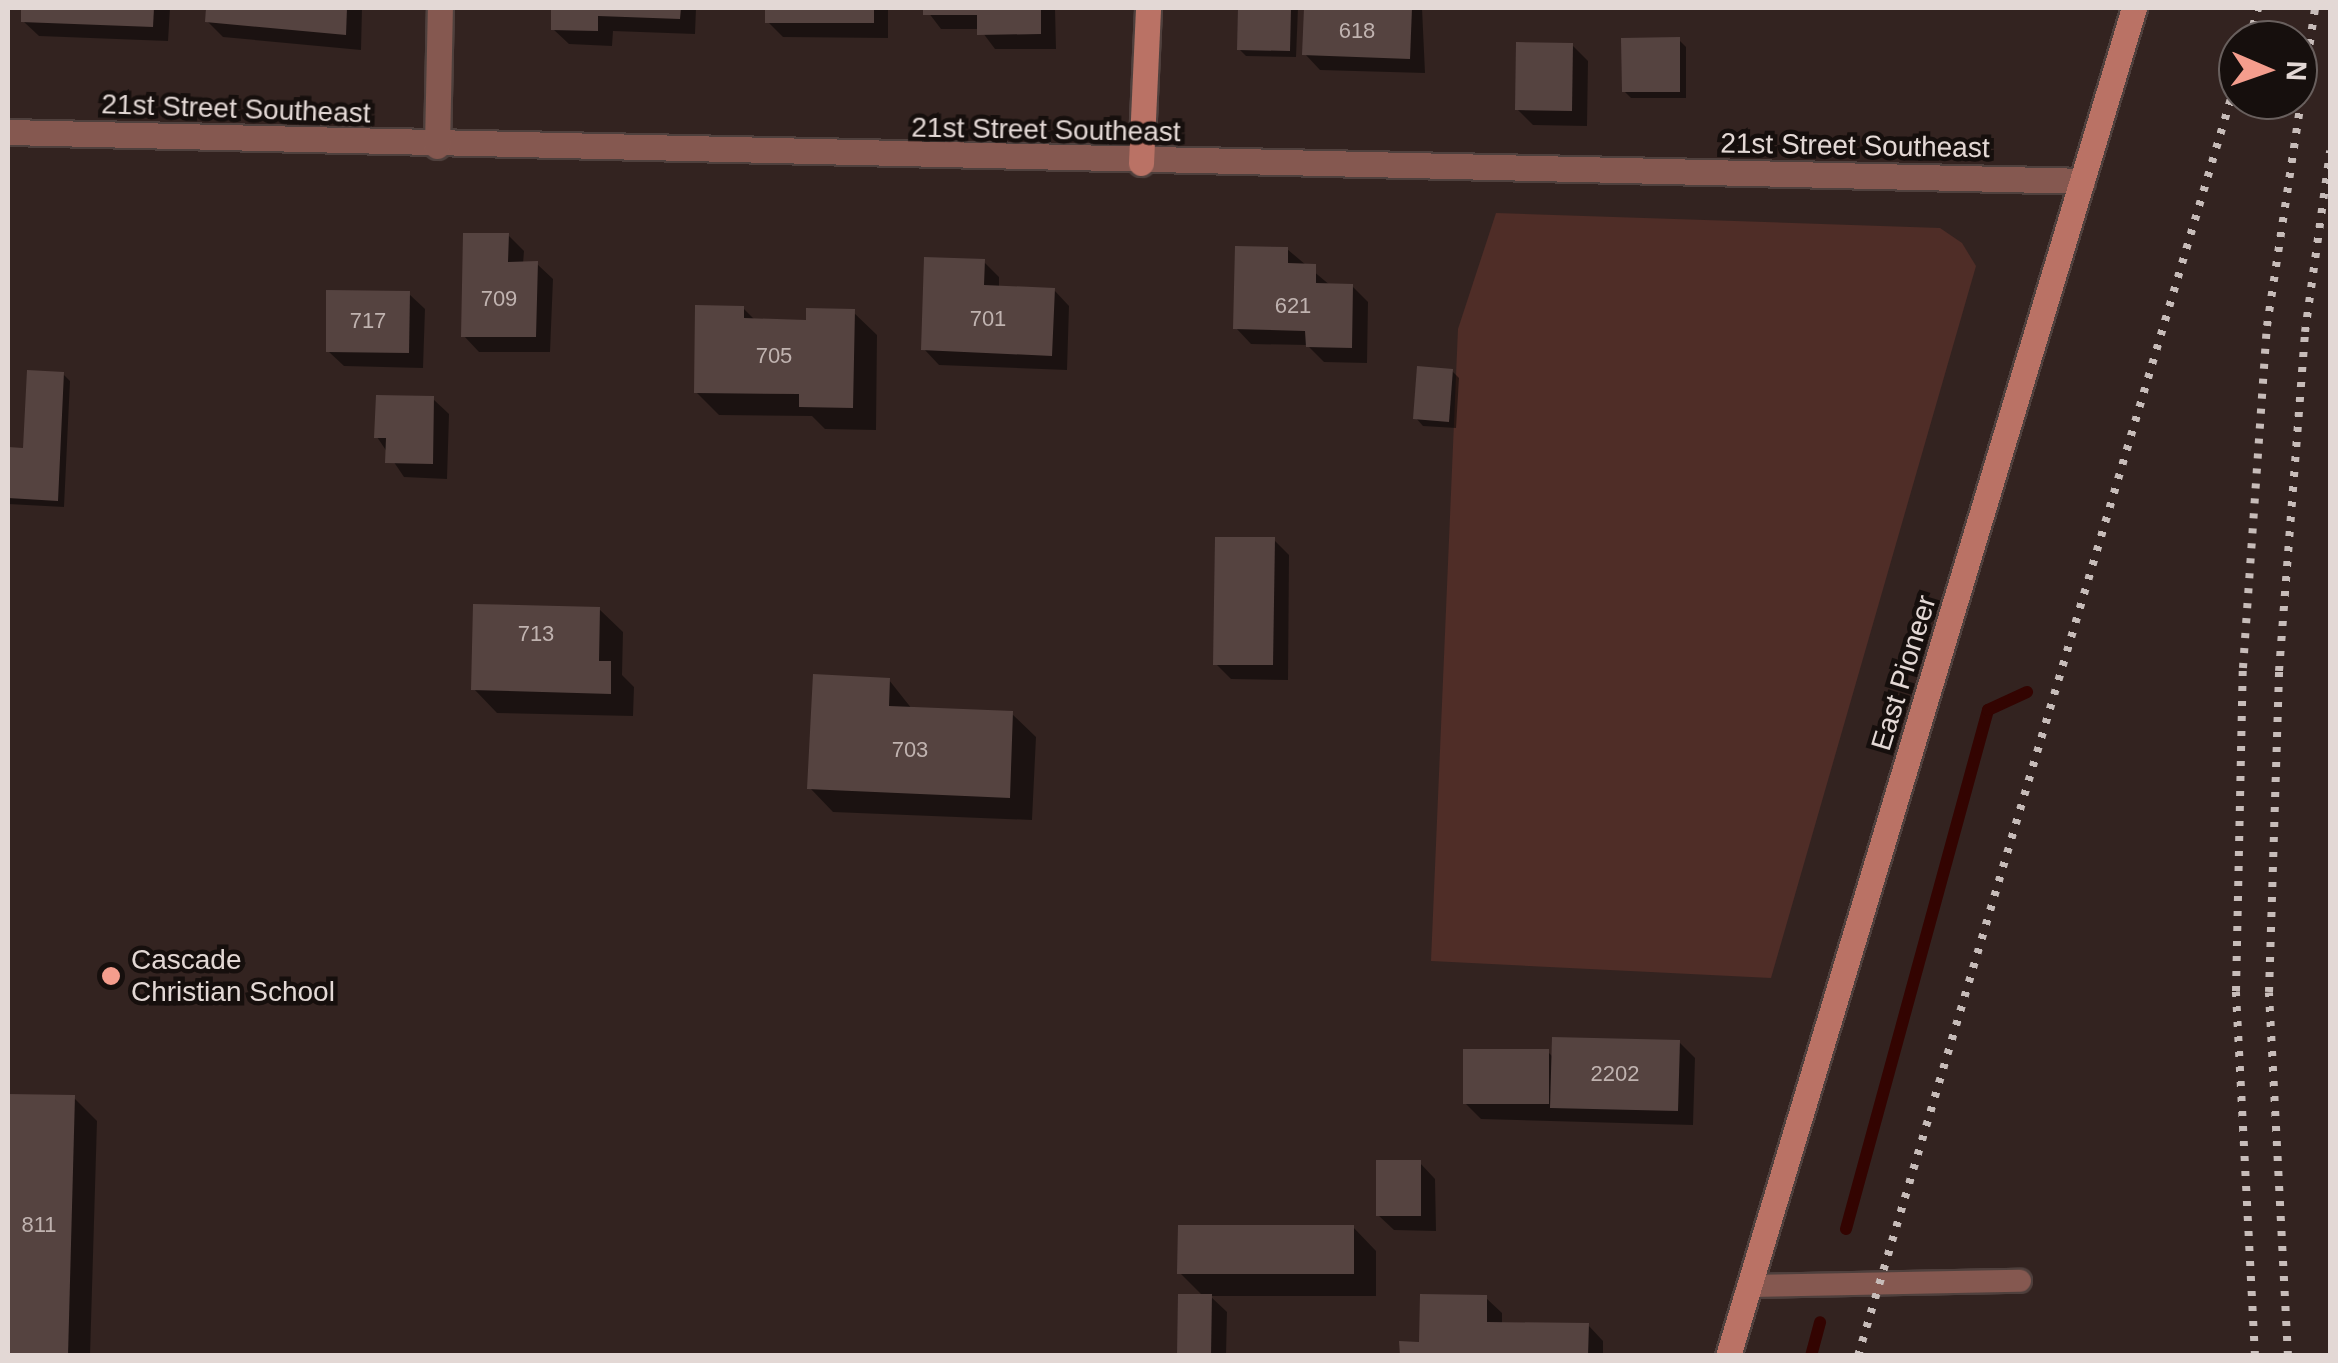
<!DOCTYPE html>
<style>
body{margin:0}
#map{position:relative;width:2338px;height:1363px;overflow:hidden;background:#332320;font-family:Helvetica,sans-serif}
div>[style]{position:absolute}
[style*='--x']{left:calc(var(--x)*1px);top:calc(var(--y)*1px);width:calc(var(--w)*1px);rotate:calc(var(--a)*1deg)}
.green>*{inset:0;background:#4f2d27}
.shadow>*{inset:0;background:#0007}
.stream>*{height:12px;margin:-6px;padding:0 6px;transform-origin:6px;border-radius:6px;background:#330401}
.building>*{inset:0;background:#554340}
.roads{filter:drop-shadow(2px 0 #4f403d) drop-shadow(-2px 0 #4f403d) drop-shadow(0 2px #4f403d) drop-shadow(0 -2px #4f403d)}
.lane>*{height:22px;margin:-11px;padding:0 11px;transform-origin:11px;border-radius:11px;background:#855850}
.street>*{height:25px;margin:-12.5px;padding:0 12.5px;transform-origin:12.5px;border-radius:12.5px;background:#855850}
.secondary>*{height:25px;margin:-12.5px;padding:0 12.5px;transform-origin:12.5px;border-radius:12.5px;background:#ba7265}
.rail>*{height:8px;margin-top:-4px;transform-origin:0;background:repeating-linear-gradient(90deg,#c7bcb9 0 5px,transparent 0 15px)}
.dots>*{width:28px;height:28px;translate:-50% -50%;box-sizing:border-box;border:5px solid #160f0d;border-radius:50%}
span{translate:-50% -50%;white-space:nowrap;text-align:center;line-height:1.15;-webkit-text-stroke:9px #160f0d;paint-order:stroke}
.number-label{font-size:22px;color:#c0b3b0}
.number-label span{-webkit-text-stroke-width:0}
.street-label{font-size:28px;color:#e3d8d5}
.poi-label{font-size:28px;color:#e3d8d5}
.left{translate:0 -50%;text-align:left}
.frame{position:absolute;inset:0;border:10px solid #e3d8d5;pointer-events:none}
.north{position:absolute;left:2218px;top:20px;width:100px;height:100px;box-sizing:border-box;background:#160f0d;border:2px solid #685f5d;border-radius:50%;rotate:92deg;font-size:28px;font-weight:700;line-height:40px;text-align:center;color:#e3d8d5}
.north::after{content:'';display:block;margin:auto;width:35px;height:45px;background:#f49d8d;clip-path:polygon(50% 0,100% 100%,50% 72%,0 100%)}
</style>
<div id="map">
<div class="green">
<div style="clip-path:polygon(1496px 213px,1940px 228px,1962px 243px,1976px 266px,1771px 978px,1431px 961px,1458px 329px)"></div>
</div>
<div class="shadow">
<div style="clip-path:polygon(24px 8px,170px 8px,168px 41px,39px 36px,23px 21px)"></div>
<div style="clip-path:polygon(208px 8px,362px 8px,361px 50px,223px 37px,208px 22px)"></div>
<div style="clip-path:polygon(554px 8px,696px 8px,695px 34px,613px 31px,612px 46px,569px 44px,553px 29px)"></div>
<div style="clip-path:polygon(768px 8px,888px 8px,888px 38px,783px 37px,768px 22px)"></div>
<div style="clip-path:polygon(925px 8px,1055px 8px,1056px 49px,995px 49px,980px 29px,941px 29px)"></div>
<div style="clip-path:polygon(1241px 8px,1298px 8px,1296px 57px,1246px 56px,1239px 49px)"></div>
<div style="clip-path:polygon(1306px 8px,1422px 8px,1425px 73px,1320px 70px,1305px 54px)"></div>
<div style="clip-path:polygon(1679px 40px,1686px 47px,1686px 98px,1631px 98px,1624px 91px)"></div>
<div style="clip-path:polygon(1572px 45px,1588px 61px,1587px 126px,1533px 125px,1517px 109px)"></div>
<div style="clip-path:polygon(508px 235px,524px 251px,523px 264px,537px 264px,553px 279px,550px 352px,479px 352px,464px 336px)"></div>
<div style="clip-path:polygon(1287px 249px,1331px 286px,1352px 286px,1368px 302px,1367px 363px,1324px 362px,1307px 345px,1251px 344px,1236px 328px)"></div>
<div style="clip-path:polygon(984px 262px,999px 277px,999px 288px,1054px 290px,1069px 306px,1067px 370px,939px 365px,924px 349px)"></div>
<div style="clip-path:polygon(409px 294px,425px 309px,423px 368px,344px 366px,328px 351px)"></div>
<div style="clip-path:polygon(743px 308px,756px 321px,809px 322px,853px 312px,877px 335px,876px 430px,825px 429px,812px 416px,719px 415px,696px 392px)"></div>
<div style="clip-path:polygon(1452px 371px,1459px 378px,1456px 428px,1423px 426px,1416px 418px)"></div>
<div style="clip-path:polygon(63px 374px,70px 381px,64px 507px,8px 504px,8px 450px,25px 451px)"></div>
<div style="clip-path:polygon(433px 399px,449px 414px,447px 479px,404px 477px,377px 437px)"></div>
<div style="clip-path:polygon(1274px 540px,1289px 555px,1288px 680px,1231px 679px,1216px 664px)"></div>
<div style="clip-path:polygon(599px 609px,623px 632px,622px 675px,634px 687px,633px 716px,497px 713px,474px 689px)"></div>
<div style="clip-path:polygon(889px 680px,912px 709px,1012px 714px,1036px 737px,1032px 820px,833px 812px,810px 788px)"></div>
<div style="clip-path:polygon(1679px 1042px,1695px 1058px,1693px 1125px,1481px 1119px,1465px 1103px,1548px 1052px,1554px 1058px)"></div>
<div style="clip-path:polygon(8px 1097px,74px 1098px,97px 1121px,90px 1356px,8px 1356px)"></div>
<div style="clip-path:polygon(1420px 1163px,1435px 1179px,1436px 1231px,1394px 1230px,1378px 1215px)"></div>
<div style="clip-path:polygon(1353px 1227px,1376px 1251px,1376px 1296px,1210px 1296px,1227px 1312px,1226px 1356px,1180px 1356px,1204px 1297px,1180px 1273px)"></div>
<div style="clip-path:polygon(1486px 1298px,1502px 1313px,1502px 1325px,1588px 1325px,1603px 1341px,1603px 1356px,1402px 1356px)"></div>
</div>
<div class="stream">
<div style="--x:1846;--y:1229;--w:538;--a:-74.7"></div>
<div style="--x:1988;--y:710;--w:43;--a:-24.8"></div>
<div style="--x:1811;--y:1356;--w:35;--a:-75"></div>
</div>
<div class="building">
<div style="clip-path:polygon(21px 8px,154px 8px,153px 27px,21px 22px)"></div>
<div style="clip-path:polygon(206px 8px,347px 8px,346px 35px,205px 22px)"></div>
<div style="clip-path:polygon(551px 8px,681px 8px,680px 19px,598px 16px,598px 31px,551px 30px)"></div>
<div style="clip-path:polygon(765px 8px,874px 8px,874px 23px,765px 23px)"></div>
<div style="clip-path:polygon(923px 8px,1041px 8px,1041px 34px,977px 35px,977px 15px,923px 15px)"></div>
<div style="clip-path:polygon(1238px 8px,1291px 8px,1290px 51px,1237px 50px)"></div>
<div style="clip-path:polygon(1304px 8px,1412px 8px,1410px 59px,1302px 55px)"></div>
<div style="clip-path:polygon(1680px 37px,1680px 92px,1622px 92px,1621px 38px)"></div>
<div style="clip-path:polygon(1516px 42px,1573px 43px,1572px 111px,1515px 110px)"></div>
<div style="clip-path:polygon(463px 233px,509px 233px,508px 262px,538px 261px,536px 337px,461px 337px)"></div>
<div style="clip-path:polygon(1235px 246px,1288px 247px,1288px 263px,1316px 264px,1316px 283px,1353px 284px,1352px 348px,1306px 347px,1305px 331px,1233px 329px)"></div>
<div style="clip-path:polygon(924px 257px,985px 259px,984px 285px,1055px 288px,1052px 356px,921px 350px)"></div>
<div style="clip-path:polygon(326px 290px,410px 291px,409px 353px,326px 352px)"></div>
<div style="clip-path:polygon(695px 305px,744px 306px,744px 318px,806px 320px,806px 308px,855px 309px,853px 408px,799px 407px,799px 394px,694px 393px)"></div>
<div style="clip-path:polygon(1417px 366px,1453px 369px,1449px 422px,1413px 419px)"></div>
<div style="clip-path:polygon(27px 370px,64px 372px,58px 501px,8px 498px,8px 447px,23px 448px)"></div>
<div style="clip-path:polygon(376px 395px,434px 396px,433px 464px,385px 463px,386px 438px,374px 438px)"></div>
<div style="clip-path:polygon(1215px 537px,1275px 537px,1273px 665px,1213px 665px)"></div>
<div style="clip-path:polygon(473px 604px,600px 607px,599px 661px,611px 661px,611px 694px,471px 690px)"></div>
<div style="clip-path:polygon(813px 674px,890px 678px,889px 706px,1013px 711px,1010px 798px,807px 789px)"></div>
<div style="clip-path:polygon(1552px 1037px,1680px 1040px,1678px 1111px,1550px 1108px)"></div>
<div style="clip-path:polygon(1463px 1049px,1549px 1049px,1549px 1104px,1463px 1104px)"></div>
<div style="clip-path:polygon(8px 1094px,75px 1095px,68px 1356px,8px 1356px)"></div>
<div style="clip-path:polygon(1376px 1160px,1421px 1160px,1421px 1216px,1376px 1216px)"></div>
<div style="clip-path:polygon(1178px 1225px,1354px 1225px,1354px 1274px,1177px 1274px)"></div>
<div style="clip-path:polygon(1178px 1294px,1212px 1294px,1211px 1356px,1177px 1356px)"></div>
<div style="clip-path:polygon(1420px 1294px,1487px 1295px,1487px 1322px,1589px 1323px,1588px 1356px,1400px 1356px,1399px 1341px,1419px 1342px)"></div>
</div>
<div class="roads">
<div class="lane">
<div style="--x:1749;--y:1286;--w:271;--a:-1.1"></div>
</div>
<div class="street">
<div style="--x:8;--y:132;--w:2075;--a:1.35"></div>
<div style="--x:437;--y:146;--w:138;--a:-88.8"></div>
</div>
<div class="secondary">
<div style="--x:1141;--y:163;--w:155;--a:-87.4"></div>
<div style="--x:1728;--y:1356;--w:1408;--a:-73.24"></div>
</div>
</div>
<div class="rail">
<div style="--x:2249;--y:40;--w:33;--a:-74"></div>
<div style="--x:1858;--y:1356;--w:1336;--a:-73.48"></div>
<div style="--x:2255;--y:1356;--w:365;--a:-93"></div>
<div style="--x:2236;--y:991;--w:323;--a:-88.8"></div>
<div style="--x:2243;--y:668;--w:343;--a:-86"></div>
<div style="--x:2267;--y:326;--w:322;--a:-81.4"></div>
<div style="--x:2288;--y:1356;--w:364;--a:-93"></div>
<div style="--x:2269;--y:992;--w:321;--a:-88.2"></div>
<div style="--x:2279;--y:671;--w:340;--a:-85.6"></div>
<div style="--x:2305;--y:332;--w:183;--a:-82.1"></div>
</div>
<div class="dots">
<div style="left:111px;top:976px;background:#f49d8d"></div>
</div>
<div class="number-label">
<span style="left:1357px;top:31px">618</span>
<span style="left:499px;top:299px">709</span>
<span style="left:1293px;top:306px">621</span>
<span style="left:988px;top:319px">701</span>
<span style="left:368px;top:321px">717</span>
<span style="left:774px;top:356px">705</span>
<span style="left:536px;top:634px">713</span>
<span style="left:910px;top:750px">703</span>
<span style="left:1615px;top:1074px">2202</span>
<span style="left:39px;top:1225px">811</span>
</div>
<div class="street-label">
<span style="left:236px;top:109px;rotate:2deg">21st Street Southeast</span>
<span style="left:1046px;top:130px;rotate:1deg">21st Street Southeast</span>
<span style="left:1855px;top:146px;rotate:1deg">21st Street Southeast</span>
<span style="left:1904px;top:673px;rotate:-73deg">East Pioneer</span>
</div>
<div class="poi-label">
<span class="left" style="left:131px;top:976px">Cascade<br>Christian School</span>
</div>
<div class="frame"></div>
<div class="north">N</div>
</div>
